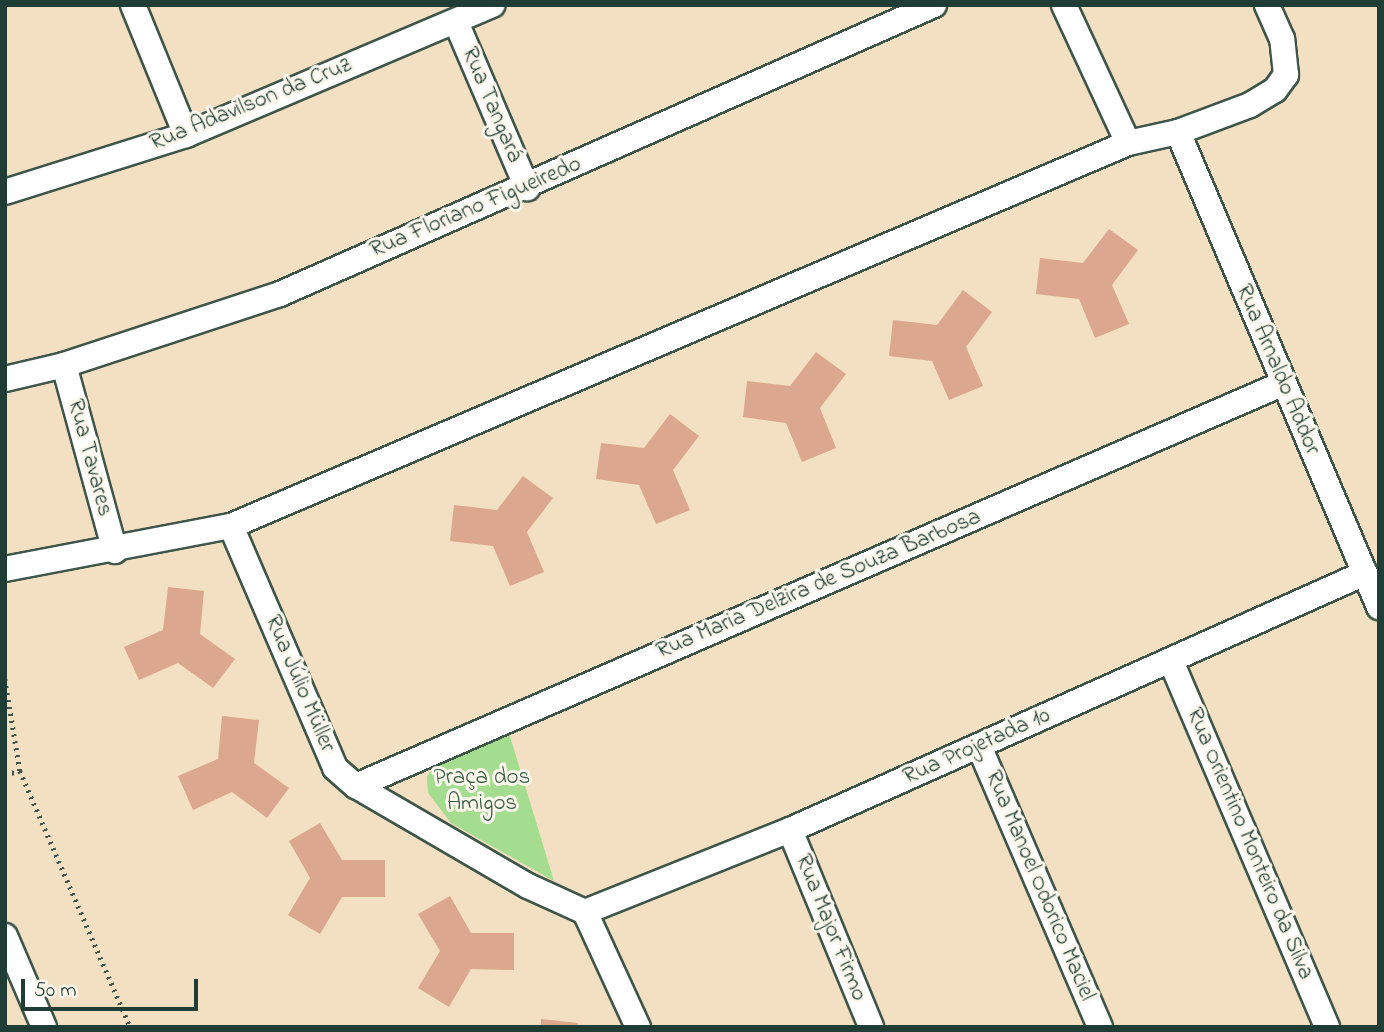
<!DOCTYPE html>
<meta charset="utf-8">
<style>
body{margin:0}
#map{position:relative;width:1384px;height:1032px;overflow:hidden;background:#f3dfc2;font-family:"Indie Flower",sans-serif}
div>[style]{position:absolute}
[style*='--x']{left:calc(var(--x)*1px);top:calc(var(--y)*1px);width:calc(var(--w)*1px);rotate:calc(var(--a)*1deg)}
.green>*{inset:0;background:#a4dd8f}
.building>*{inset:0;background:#dba78e}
.path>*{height:4.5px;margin-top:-2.25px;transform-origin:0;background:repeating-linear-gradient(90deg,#3f5549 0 2px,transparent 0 7px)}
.roads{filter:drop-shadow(2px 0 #3f5549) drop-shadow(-2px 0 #3f5549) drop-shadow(0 2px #3f5549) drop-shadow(0 -2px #3f5549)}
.minor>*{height:24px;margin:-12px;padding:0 12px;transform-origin:12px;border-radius:12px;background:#fff}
span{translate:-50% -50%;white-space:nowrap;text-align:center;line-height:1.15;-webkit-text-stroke:6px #fbf7ec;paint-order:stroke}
.street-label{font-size:23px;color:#1f3d34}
.park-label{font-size:23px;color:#3a5d46}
.frame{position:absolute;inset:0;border:7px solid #1f3d34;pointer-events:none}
.scale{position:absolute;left:21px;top:979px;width:177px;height:32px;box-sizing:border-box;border:4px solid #1f3d34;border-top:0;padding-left:9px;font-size:21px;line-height:24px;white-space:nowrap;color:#1f3d34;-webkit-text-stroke:5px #fbf7ec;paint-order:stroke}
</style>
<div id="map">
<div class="green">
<div style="clip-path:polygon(509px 733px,554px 881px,451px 823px,428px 793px,427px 777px,435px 764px)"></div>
</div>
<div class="building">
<div style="clip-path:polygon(1109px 229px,1138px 250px,1112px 285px,1129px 324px,1095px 338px,1079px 299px,1036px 294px,1040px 258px,1083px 263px)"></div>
<div style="clip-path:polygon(963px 290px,992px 312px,966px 347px,983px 386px,949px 400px,932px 361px,889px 356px,893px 320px,937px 325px)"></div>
<div style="clip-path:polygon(816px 352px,846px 374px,820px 408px,836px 448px,802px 462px,786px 423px,743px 417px,747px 381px,790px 386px)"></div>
<div style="clip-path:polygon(670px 414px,699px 436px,673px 470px,690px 510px,656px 524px,639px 485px,596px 479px,601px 443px,644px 448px)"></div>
<div style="clip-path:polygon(523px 476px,553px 498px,527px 532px,544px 572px,510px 586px,493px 546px,450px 541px,454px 505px,497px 510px)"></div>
<div style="clip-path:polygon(168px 587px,204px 591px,200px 634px,235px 659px,213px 688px,178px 663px,139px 680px,124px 647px,163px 630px)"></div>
<div style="clip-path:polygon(222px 716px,259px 720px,254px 763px,289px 788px,267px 818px,232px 792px,193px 810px,178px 776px,218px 759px)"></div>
<div style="clip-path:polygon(320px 823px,342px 860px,385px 860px,385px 897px,342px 897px,320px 934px,288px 915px,310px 878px,289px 841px)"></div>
<div style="clip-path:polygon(450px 896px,471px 933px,514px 933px,514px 970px,471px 969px,449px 1007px,418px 988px,440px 951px,418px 914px)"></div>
<div style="clip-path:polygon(541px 1019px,578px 1023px,577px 1027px,541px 1027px)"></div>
</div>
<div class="path">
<div style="--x:5;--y:679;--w:93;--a:80.7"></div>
<div style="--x:5;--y:774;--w:15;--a:-11"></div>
<div style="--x:20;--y:771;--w:279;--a:66.7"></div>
</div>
<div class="roads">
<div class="minor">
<div style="--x:133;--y:5;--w:140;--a:67.8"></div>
<div style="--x:1064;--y:5;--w:152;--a:65.1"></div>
<div style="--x:456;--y:22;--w:181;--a:66.8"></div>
<div style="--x:1178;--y:132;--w:516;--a:67.06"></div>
<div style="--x:5;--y:192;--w:190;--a:-17.5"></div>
<div style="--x:186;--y:135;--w:333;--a:-23"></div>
<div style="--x:64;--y:365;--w:193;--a:74.7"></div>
<div style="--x:5;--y:379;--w:61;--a:-13.3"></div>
<div style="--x:64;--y:365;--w:227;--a:-18.2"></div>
<div style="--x:280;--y:294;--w:715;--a:-23.84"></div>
<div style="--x:231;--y:526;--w:263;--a:66.7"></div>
<div style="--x:335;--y:768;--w:28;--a:41"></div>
<div style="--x:356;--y:786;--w:199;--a:30.2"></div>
<div style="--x:528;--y:886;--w:63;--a:24.5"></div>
<div style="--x:585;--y:912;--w:127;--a:65.3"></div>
<div style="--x:5;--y:569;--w:230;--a:-10.8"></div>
<div style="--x:231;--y:526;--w:975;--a:-23.12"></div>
<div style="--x:1128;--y:143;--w:51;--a:-12.4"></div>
<div style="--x:1178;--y:132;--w:77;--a:-20.6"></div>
<div style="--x:1250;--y:105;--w:29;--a:-31"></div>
<div style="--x:1275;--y:90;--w:19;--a:-54"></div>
<div style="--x:1286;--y:75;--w:36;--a:-96"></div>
<div style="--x:1282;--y:39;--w:37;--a:-114"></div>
<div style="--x:1171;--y:661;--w:398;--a:66.9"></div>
<div style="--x:979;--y:746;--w:306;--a:66.7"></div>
<div style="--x:356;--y:786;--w:1009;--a:-23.47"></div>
<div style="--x:790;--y:830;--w:213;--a:67.6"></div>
<div style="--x:585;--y:912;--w:221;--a:-21.8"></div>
<div style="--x:790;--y:830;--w:630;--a:-24.08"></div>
<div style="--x:5;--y:936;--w:99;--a:66.8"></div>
</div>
</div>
<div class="street-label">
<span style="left:251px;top:105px;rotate:-22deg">Rua Adavilson da Cruz</span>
<span style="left:491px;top:105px;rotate:67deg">Rua Tangará</span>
<span style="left:476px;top:208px;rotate:-23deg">Rua Floriano Figueiredo</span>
<span style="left:1277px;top:370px;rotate:67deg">Rua Arnaldo Addor</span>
<span style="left:89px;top:458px;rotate:75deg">Rua Tavares</span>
<span style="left:819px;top:585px;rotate:-23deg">Rua Maria Delzira de Souza Barbosa</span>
<span style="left:299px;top:684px;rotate:67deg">Rua Júlio Müller</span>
<span style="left:977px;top:747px;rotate:-24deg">Rua Projetada 10</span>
<span style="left:1249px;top:844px;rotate:67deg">Rua Orientino Monteiro da Silva</span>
<span style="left:1039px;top:886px;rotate:67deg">Rua Manoel Odorico Maciel</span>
<span style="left:830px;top:928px;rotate:68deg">Rua Major Firmo</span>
</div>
<div class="park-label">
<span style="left:482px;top:791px">Praça dos<br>Amigos</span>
</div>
<div class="frame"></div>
<div class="scale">50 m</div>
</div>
